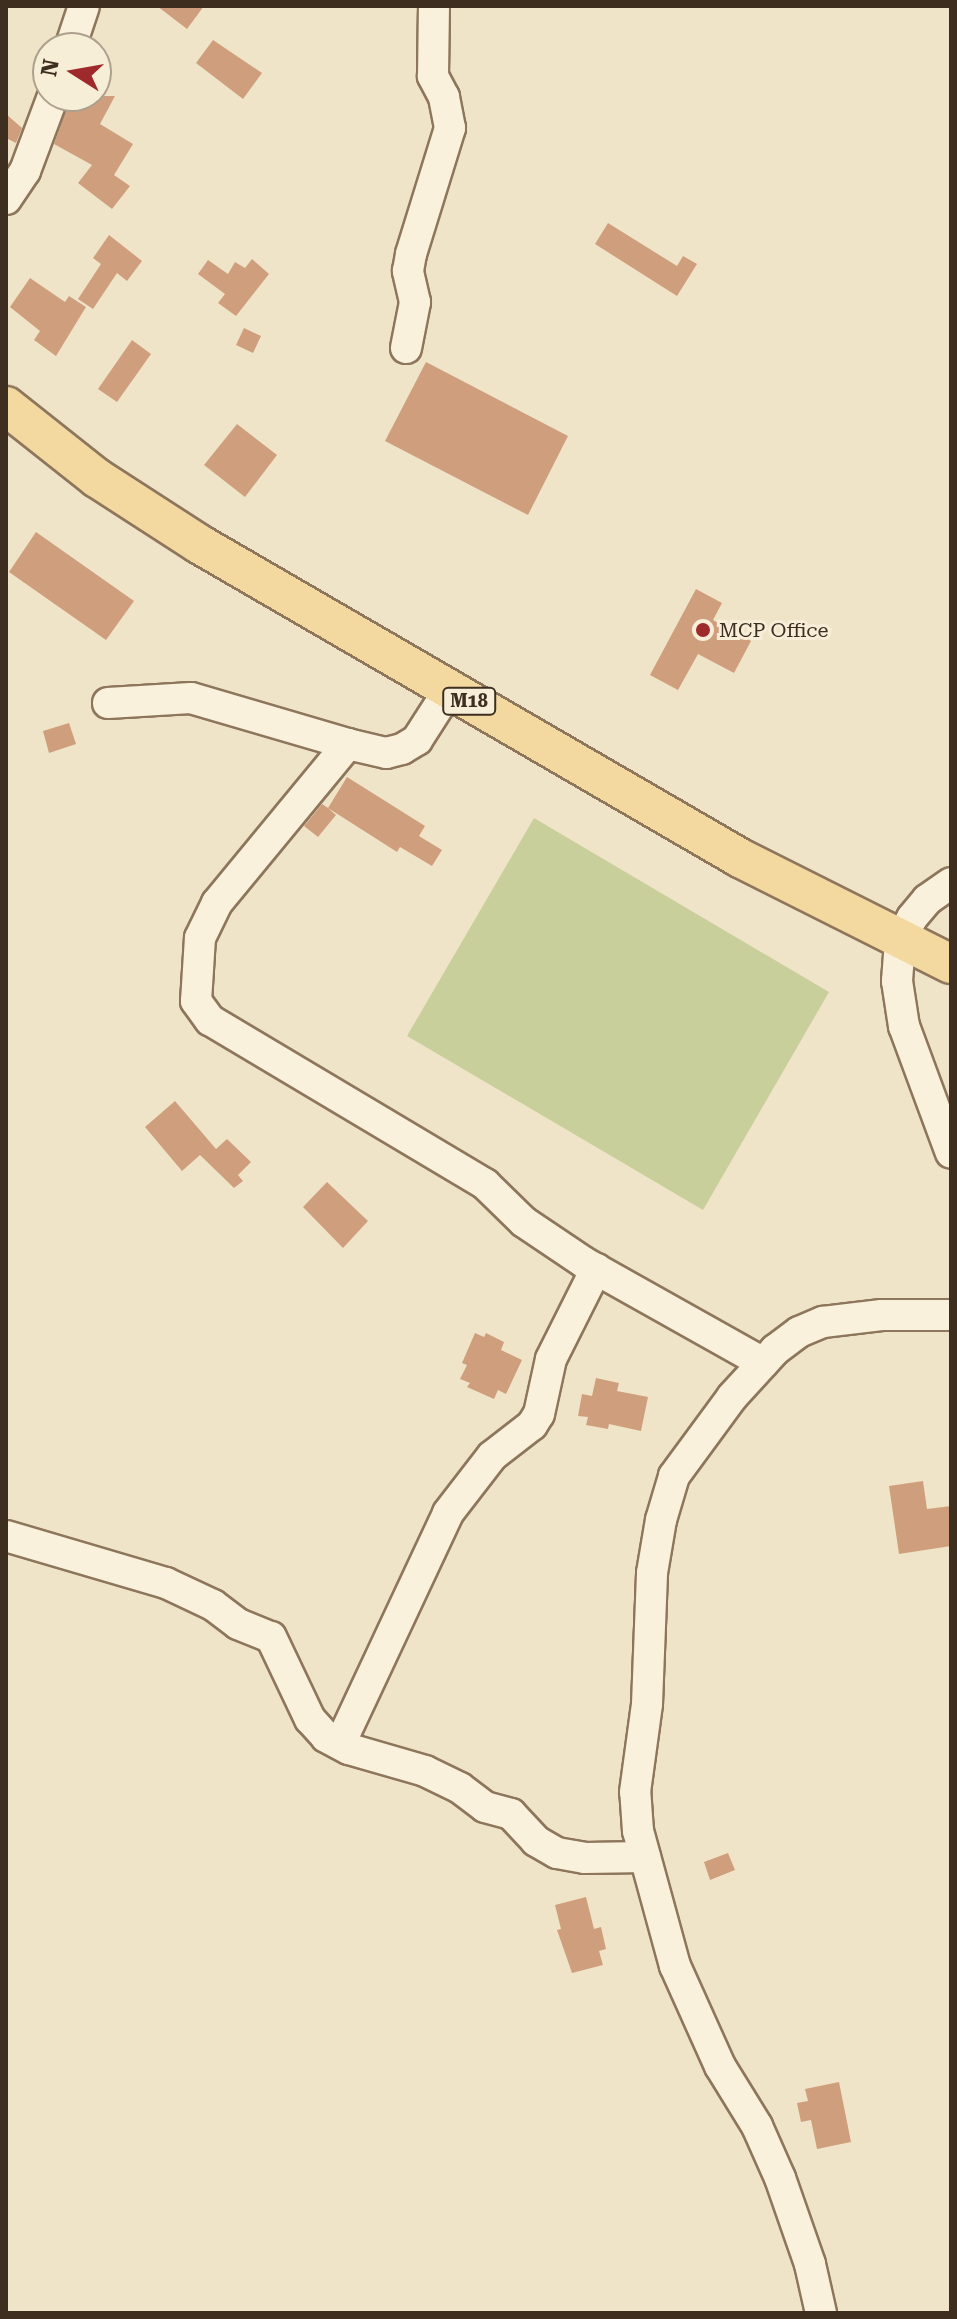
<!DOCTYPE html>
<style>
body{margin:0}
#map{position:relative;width:957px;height:2319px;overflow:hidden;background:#f0e4c8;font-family:"Roboto Serif",serif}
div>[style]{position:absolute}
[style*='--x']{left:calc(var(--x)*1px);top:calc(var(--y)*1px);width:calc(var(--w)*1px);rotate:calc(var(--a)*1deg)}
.green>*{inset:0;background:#c9cf9b}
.building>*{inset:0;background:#cf9f7d}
.roads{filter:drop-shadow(2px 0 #8d765c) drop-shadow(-2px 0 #8d765c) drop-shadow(0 2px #8d765c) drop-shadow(0 -2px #8d765c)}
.minor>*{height:30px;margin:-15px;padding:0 15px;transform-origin:15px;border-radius:15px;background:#faf1dc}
.major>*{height:38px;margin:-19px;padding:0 19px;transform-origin:19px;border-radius:19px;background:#f3d9a0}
.dots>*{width:22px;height:22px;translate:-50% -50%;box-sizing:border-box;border:4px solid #f7eed8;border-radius:50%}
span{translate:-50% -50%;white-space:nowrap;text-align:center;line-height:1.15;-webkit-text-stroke:6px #f7eed8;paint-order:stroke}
.shield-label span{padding:2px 6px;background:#f7eed8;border:2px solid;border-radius:6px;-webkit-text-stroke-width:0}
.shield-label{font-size:18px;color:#3d2e20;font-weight:700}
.poi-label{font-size:20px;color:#3d2e20}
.left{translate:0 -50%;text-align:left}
.frame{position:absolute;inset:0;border:8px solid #3d2e20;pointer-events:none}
.north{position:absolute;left:32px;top:32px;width:80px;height:80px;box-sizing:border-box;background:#f7eed8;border:2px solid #ada18e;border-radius:50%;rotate:281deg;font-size:22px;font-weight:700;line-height:32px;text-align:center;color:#3d2e20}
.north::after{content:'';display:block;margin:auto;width:28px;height:36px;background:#9e2a2b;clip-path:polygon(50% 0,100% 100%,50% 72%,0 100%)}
</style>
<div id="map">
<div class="green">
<div style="clip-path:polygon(534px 818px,829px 992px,703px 1210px,407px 1036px)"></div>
</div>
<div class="building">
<div style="clip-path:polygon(157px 6px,204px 6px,187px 29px)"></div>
<div style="clip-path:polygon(213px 40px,262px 73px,243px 99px,196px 63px)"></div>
<div style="clip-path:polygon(71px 96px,115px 96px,100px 124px,133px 144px,114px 175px,130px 186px,112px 209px,78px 183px,92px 165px,54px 144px)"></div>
<div style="clip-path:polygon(6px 114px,22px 128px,16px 143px,6px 138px)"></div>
<div style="clip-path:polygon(608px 223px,677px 266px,683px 256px,697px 264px,677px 296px,595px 244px)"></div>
<div style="clip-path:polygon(109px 235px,142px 261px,127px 281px,117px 273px,93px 309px,78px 299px,101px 264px,93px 258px)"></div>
<div style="clip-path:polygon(252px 259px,269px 274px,236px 316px,218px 303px,225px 294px,198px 274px,208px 260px,228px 274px,235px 262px,245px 268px)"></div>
<div style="clip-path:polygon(30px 278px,65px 302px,69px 296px,86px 307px,56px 356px,34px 340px,40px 331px,10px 307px)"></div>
<div style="clip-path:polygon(244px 328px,261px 336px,253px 353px,236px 345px)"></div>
<div style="clip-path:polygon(132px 340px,151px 354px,117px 402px,98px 389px)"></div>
<div style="clip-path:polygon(426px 362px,568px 436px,528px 515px,385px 441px)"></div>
<div style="clip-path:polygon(237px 424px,277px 455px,245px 497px,204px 465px)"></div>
<div style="clip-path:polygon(36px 532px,134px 601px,106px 640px,9px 572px)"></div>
<div style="clip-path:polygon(696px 589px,722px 603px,713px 620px,751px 641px,734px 673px,698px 654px,678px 690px,650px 675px)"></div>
<div style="clip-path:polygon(69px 723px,76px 744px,49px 753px,43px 731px)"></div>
<div style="clip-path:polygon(347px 777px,425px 826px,419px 836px,442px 850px,432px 866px,400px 847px,397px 852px,328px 808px,336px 815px,318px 837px,304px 826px,322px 804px,328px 808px)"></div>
<div style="clip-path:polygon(175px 1101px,216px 1149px,227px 1139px,251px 1162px,238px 1175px,243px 1181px,234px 1188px,200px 1155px,182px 1171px,145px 1127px)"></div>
<div style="clip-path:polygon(327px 1182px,368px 1221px,343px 1248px,303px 1207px)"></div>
<div style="clip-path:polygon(475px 1333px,484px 1337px,486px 1333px,504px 1342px,501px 1350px,522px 1360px,506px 1394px,498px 1390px,494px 1399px,467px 1387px,470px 1383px,460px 1379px,467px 1365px,462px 1363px)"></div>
<div style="clip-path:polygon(596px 1378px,619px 1383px,617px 1391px,648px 1397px,641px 1431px,609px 1424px,608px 1429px,586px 1425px,588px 1417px,578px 1416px,582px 1394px,592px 1396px)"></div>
<div style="clip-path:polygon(923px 1481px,927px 1509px,951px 1506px,951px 1546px,899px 1554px,889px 1486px)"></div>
<div style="clip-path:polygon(728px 1853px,735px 1870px,710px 1880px,704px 1862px)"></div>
<div style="clip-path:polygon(586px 1897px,594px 1929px,601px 1927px,606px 1949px,599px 1951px,603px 1965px,572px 1973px,557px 1930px,561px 1929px,555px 1905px)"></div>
<div style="clip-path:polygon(839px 2082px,851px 2142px,817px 2149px,811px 2120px,801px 2122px,797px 2103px,808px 2101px,805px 2089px)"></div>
</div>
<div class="roads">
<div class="minor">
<div style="--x:70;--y:48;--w:44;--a:-71.6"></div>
<div style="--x:6;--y:199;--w:34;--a:-56"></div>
<div style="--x:25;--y:171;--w:80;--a:-69.5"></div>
<div style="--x:406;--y:348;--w:47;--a:-78.9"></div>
<div style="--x:415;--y:302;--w:32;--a:-103"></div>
<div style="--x:408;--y:271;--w:17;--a:-80"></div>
<div style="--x:411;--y:254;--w:132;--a:-72.8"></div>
<div style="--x:450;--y:128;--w:32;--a:-101"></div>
<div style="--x:444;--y:97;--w:24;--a:-118"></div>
<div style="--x:433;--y:76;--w:70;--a:-89.2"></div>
<div style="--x:449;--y:690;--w:59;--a:122.6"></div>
<div style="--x:417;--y:740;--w:17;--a:149"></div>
<div style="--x:402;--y:749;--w:16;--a:166"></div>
<div style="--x:386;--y:753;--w:39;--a:-167"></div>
<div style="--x:348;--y:744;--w:206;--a:129.5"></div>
<div style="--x:217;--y:903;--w:39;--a:116"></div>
<div style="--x:200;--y:938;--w:63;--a:93.6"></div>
<div style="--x:196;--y:1001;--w:24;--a:54"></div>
<div style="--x:210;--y:1020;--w:320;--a:30.8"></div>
<div style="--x:485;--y:1184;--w:54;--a:44.3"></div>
<div style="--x:524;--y:1222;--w:73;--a:33.9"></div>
<div style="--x:585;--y:1263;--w:204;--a:29.3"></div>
<div style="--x:108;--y:703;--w:83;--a:-3.4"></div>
<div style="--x:191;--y:698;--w:164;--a:16.3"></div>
<div style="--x:951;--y:883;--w:29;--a:145"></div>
<div style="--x:927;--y:900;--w:23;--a:130"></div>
<div style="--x:912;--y:918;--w:26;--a:118"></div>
<div style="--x:900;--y:941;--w:40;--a:94.3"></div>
<div style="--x:897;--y:981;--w:46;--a:81.2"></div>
<div style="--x:904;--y:1026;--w:135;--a:69.7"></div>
<div style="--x:6;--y:1536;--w:167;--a:16.4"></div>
<div style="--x:166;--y:1583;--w:52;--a:25.1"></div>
<div style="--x:213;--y:1605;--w:31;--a:37"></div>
<div style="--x:238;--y:1624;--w:35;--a:22"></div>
<div style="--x:271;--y:1637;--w:91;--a:64.6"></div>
<div style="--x:310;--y:1719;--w:24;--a:48"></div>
<div style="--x:326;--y:1737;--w:26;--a:28"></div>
<div style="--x:349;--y:1749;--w:79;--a:16.1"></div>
<div style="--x:425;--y:1771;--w:39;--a:26"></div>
<div style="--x:460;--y:1788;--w:31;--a:37"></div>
<div style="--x:485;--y:1807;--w:27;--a:15"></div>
<div style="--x:511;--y:1814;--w:37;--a:47"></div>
<div style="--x:536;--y:1841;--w:24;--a:30"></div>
<div style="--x:557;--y:1853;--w:28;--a:10"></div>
<div style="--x:585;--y:1858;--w:60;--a:-1"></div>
<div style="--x:340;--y:1744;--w:255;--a:-64.9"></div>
<div style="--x:448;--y:1513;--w:72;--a:-52.3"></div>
<div style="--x:492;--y:1456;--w:51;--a:-37.8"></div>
<div style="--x:532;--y:1425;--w:13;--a:-58"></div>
<div style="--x:539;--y:1414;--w:56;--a:-77.7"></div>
<div style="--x:551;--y:1359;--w:101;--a:-63.4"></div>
<div style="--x:821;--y:2313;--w:50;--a:-102.7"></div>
<div style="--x:810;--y:2264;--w:91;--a:-109.2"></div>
<div style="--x:780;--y:2178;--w:57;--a:-113.9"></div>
<div style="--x:757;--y:2126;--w:70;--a:-121.7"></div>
<div style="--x:720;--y:2066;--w:110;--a:-114.2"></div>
<div style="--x:675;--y:1966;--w:140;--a:-105.3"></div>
<div style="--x:638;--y:1831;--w:39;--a:-94"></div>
<div style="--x:635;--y:1792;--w:89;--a:-82.2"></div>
<div style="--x:647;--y:1704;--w:131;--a:-87.8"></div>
<div style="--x:652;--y:1573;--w:54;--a:-80.4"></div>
<div style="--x:661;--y:1520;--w:46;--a:-73.5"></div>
<div style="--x:674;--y:1476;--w:98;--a:-53.7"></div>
<div style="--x:732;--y:1397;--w:64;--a:-47.5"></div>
<div style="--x:775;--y:1350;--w:30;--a:-37"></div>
<div style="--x:799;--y:1332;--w:26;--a:-23"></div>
<div style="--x:823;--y:1322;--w:59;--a:-6.8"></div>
<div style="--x:882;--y:1315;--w:69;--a:0"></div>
</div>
<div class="major">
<div style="--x:6;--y:406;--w:116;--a:38.4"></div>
<div style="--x:97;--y:478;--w:121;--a:32.9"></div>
<div style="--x:199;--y:544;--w:626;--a:30.13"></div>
<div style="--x:740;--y:858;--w:236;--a:26.7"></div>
</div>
</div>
<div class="dots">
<div style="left:703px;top:630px;background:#9e2a2b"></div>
</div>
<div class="shield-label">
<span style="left:469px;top:701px">M18</span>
</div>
<div class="poi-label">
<span class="left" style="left:719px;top:630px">MCP Office</span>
</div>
<div class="frame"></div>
<div class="north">N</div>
</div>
